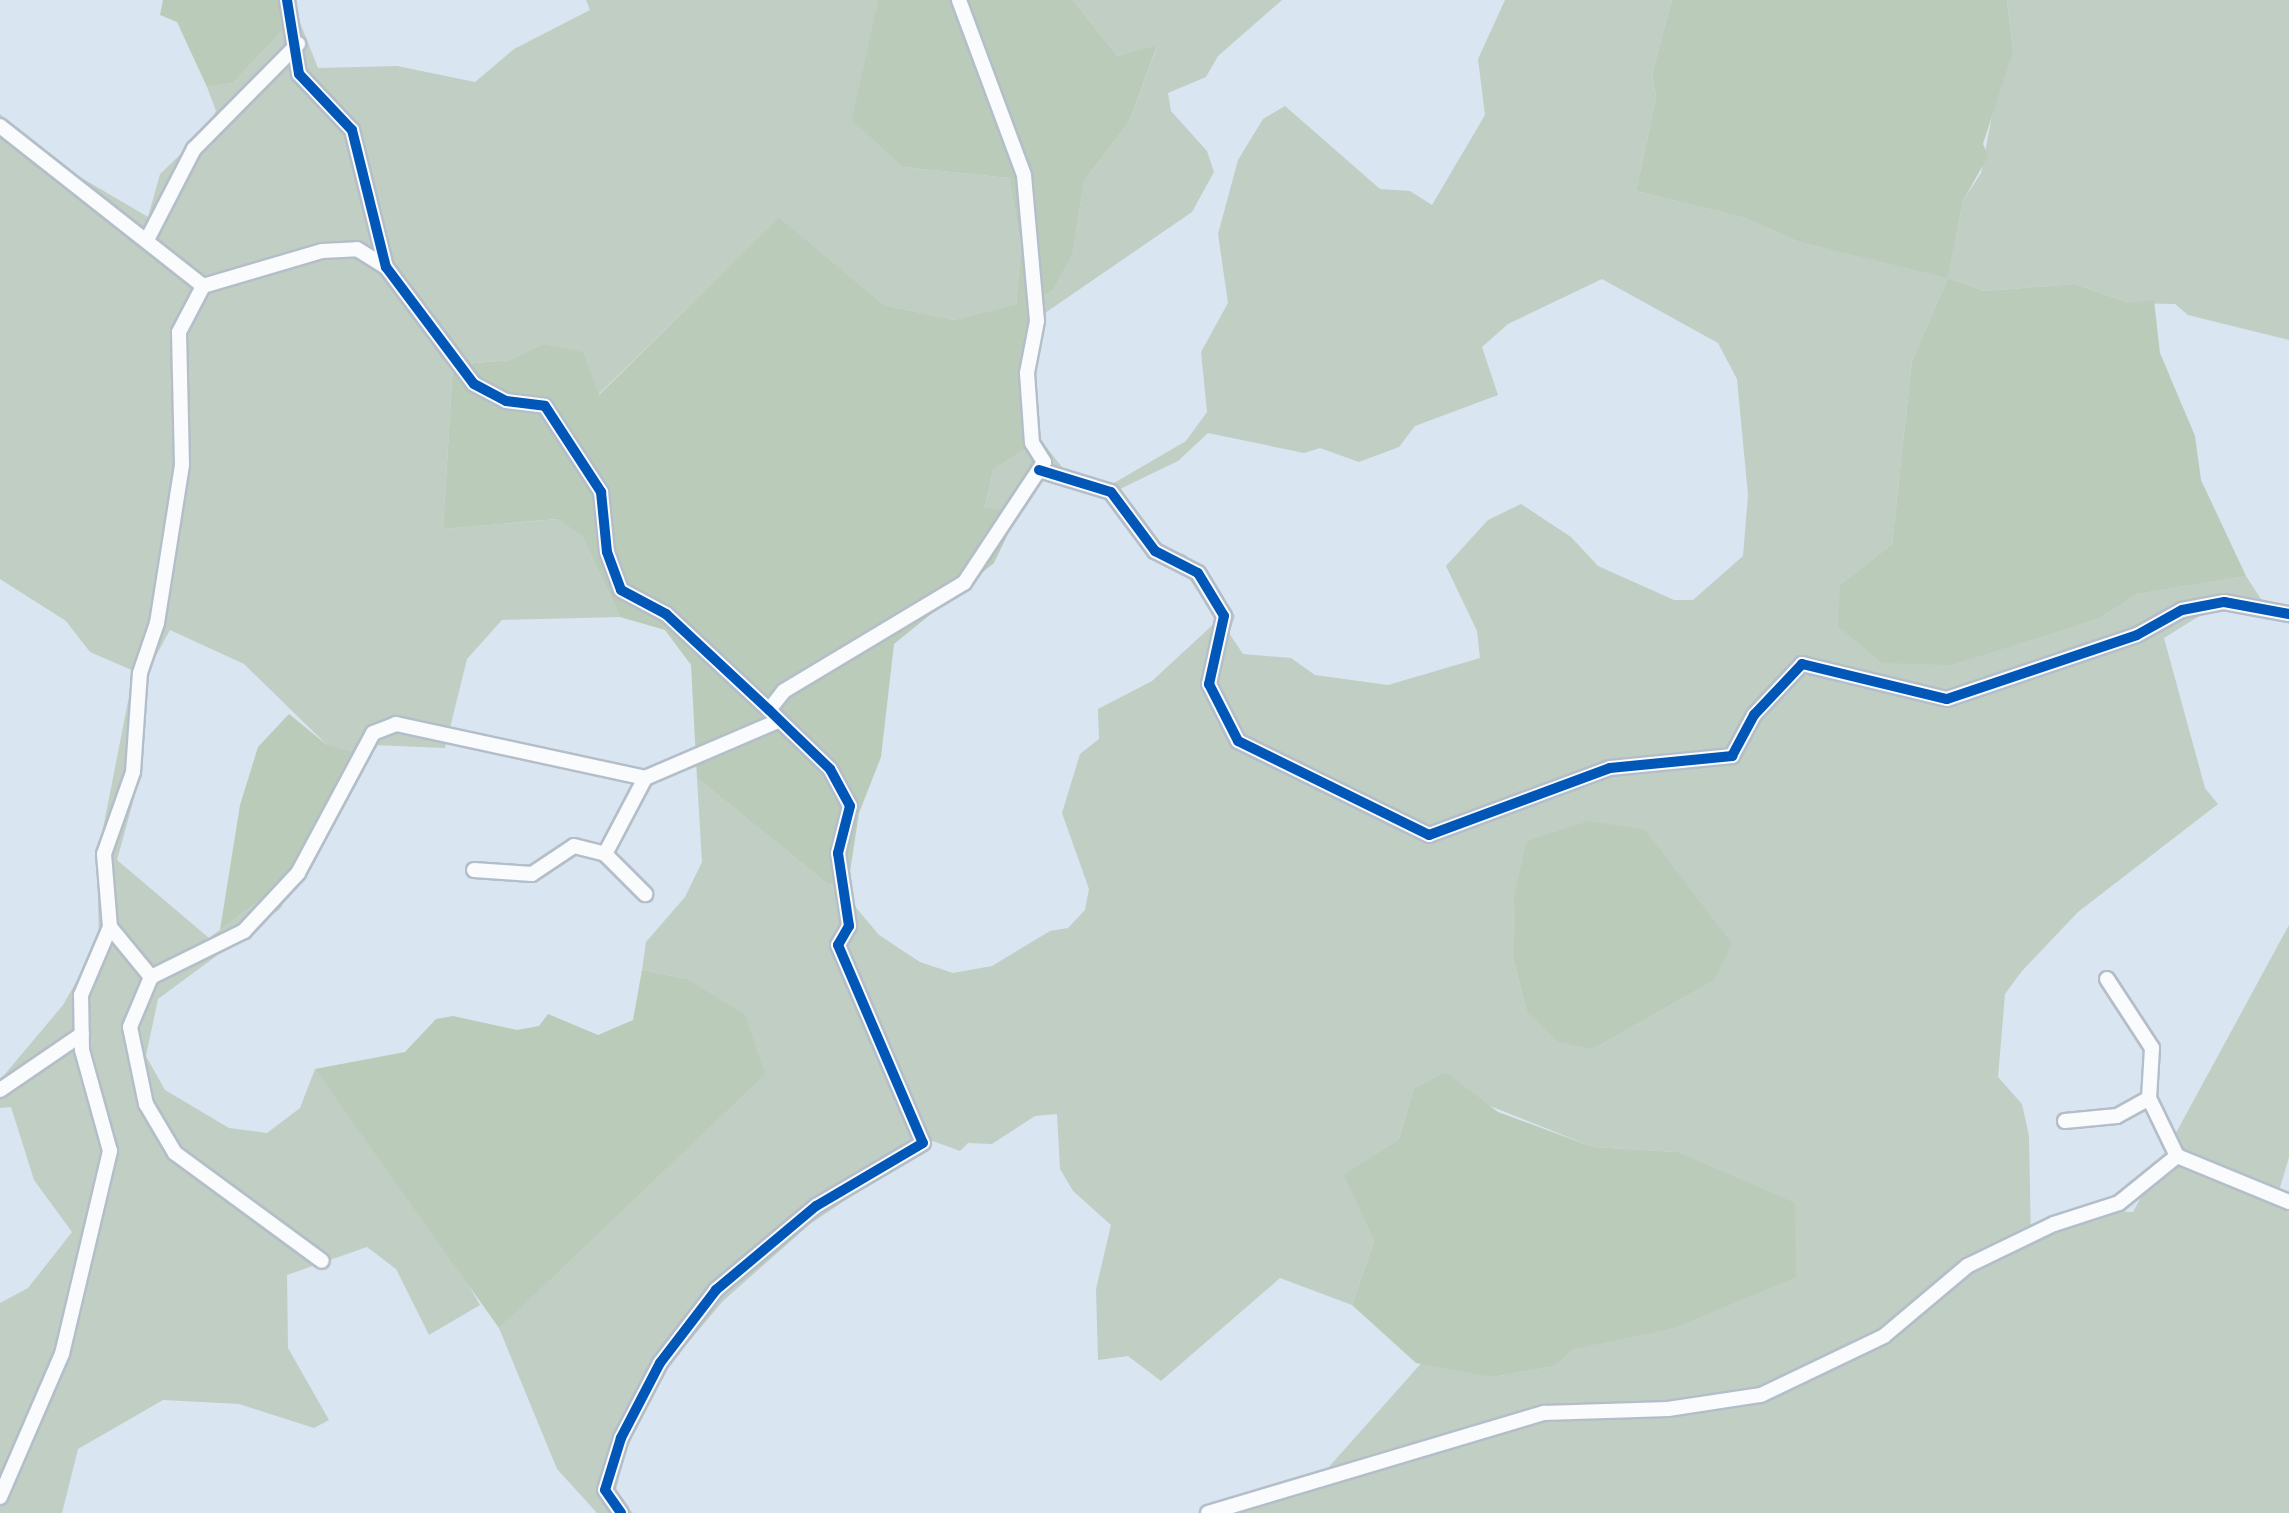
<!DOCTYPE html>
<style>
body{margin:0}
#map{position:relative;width:2289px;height:1513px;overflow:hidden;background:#d9e5f1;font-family:"Alegreya Sans",sans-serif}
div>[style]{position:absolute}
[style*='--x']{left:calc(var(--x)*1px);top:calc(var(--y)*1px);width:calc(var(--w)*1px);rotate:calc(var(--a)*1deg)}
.green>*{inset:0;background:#c0cec4}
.forest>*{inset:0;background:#bacbb9}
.roads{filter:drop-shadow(2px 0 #b4bec8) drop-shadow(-2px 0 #b4bec8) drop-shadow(0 2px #b4bec8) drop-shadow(0 -2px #b4bec8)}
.minor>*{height:14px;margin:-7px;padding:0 7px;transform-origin:7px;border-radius:7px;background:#f9fbfd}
.cycleway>*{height:10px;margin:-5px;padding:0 5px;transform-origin:5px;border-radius:5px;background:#0057b8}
span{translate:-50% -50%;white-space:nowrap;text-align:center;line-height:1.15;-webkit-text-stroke:7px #e5f0fc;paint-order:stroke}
</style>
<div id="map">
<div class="green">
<div style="clip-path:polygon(evenodd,586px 0,878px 0,868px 51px,903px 167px,1009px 178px,1021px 247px,1016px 306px,954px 320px,884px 305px,779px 219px,598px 395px,543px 344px,510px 360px,453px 365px,443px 529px,559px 519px,582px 536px,620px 617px,502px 620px,467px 659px,445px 748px,373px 745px,280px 909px,158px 999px,146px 1056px,165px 1090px,229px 1128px,267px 1133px,300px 1108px,315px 1069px,443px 1240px,480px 1305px,429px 1335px,396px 1269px,367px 1247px,287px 1275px,288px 1348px,329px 1420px,314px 1428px,239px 1404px,163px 1400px,78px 1449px,62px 1513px,0 1513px,0 1303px,28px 1288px,72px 1232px,34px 1180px,11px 1107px,0 1108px,0 1080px,63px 1005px,99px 942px,97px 859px,134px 671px,90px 652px,66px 621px,0 579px,0 114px,46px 157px,148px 217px,160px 174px,206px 130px,216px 111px,207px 87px,233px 83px,297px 15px,318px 68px,397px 66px,475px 82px,514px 49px,590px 10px,586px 0,170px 630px,244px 664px,327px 745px,281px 884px,209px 938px,117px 860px,141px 773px,147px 672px,170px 630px)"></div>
<div style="clip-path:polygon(1073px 0,1282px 0,1218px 56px,1206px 77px,1168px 93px,1171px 111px,1207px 151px,1214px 172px,1192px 212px,1045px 313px,1035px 301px,1054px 289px,1073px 253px,1084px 181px,1129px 122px,1157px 47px,1117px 56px)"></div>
<div style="clip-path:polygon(evenodd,1505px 0,1672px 0,1652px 73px,1656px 98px,1636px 191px,1745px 218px,1799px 242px,1948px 277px,1963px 201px,1981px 173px,1999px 79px,2013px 51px,2007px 0,2289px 0,2289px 340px,2188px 315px,2175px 304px,2129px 303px,2075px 284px,1984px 291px,1948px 278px,1912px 361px,1892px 544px,1840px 585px,2027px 640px,2100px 618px,2137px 594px,2246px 576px,2261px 599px,2289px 608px,2289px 624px,2269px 615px,2209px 610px,2164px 638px,2205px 788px,2218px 804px,2078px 912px,2022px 971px,2005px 994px,1998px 1077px,2022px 1104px,2029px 1136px,2031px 1241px,2109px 1211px,2133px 1212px,2289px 925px,2289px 1157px,2279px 1191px,2289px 1195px,2289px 1513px,1198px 1513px,1327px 1469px,1425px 1359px,1493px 1377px,1555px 1366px,1574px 1349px,1622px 1334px,1674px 1328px,1677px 1152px,1593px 1147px,1475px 1100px,1445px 1072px,1414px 1088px,1399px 1139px,1345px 1175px,1374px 1241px,1352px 1305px,1280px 1278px,1161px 1381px,1128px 1356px,1098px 1360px,1096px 1289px,1111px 1225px,1073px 1191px,1060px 1169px,1057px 1114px,1035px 1116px,992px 1144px,968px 1143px,960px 1151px,933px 1141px,810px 1224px,723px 1301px,660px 1376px,628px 1438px,615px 1494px,633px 1513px,597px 1513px,557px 1469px,499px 1328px,710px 1122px,687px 979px,642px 970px,646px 942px,685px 897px,702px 862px,697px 778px,829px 885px,849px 878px,853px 904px,879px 935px,920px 962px,953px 973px,992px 966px,1050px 931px,1068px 928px,1085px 910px,1089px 889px,1062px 813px,1080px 754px,1099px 739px,1098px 709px,1152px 681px,1218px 620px,1183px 570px,1152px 557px,1105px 495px,1044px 477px,1019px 511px,985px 509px,993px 470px,1040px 439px,1065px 471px,1114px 483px,1186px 441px,1207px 412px,1201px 352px,1228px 303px,1218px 234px,1238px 160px,1263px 119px,1285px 106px,1380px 189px,1410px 191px,1432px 205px,1485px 115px,1478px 59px,1505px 0,1602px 279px,1718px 343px,1737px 379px,1748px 495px,1743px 556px,1693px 600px,1674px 600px,1598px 566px,1571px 537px,1521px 504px,1488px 520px,1446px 566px,1477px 631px,1480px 658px,1388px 685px,1315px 675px,1291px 658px,1243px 654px,1229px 633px,1235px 616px,1206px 573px,1184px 554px,1159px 548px,1120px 489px,1178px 461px,1208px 433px,1304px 453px,1320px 448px,1359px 462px,1399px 447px,1415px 426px,1498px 395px,1482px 347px,1508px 324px,1602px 279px,1505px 0,1514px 896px,1713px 981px,1593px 1049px,1527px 1012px,1513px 958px,1514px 896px)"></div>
</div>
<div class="forest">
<div style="clip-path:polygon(163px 0,293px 0,297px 15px,233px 83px,207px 87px,177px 22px,160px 15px)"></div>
<div style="clip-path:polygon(878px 0,1073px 0,1117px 56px,1157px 46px,1129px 122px,1084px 181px,1073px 253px,1054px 289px,1036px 301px,1045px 313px,1035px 377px,1040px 439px,993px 470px,985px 508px,1019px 511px,994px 563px,894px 644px,881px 757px,859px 813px,849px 878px,829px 885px,697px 778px,691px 665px,665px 630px,620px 617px,582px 536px,558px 519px,443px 529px,453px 365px,510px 360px,543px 344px,583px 352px,599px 395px,779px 218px,884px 305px,954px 320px,1016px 305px,1021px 247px,1009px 178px,903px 167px,852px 120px)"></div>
<div style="clip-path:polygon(1672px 0,2007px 0,2013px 51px,1983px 144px,1988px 156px,1963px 201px,1948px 278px,1984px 291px,2075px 284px,2129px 303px,2154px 300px,2160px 353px,2195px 436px,2201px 480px,2246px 576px,2137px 594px,2100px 618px,1951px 665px,1882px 663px,1838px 626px,1840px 585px,1892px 544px,1912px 361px,1948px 278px,1799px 242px,1745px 218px,1636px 191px,1656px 98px,1652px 73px)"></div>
<div style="clip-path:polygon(289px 714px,327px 745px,351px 752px,333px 798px,281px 884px,220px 930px,240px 805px,258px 747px)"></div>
<div style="clip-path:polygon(1589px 821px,1645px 830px,1732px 944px,1713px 981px,1593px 1049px,1559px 1042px,1527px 1012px,1513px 958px,1514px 896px,1527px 841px)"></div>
<div style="clip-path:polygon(642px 970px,687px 979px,745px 1015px,765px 1074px,499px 1328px,315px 1069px,405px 1052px,436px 1019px,453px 1016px,517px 1030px,539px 1026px,548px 1014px,598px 1035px,633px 1020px)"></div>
<div style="clip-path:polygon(1445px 1072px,1498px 1112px,1593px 1147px,1677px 1152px,1795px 1203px,1796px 1277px,1674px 1328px,1574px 1349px,1555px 1366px,1493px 1377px,1416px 1363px,1352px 1305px,1374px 1241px,1344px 1175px,1399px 1139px,1414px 1088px)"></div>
</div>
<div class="roads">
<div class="minor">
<div style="--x:287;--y:0;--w:75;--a:80.8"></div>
<div style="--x:299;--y:74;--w:77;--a:46.6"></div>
<div style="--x:352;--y:130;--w:141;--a:76.1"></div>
<div style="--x:386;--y:267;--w:146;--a:53.1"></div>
<div style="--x:474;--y:384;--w:36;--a:28"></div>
<div style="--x:506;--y:401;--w:39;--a:7"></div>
<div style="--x:545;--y:406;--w:103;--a:56.9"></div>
<div style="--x:601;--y:492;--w:60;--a:84.3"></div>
<div style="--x:607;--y:552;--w:40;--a:69.8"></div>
<div style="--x:621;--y:590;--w:51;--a:28.1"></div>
<div style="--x:666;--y:614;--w:141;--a:43"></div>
<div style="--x:769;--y:710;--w:85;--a:44"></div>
<div style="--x:830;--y:769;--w:42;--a:61.6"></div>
<div style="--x:850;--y:806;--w:49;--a:104.3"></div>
<div style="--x:838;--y:853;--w:74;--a:81.4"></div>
<div style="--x:849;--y:926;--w:22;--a:120"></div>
<div style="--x:838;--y:945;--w:215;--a:66.8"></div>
<div style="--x:923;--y:1143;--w:124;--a:149.5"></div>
<div style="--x:816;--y:1206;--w:131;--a:140"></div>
<div style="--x:716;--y:1290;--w:92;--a:127.5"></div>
<div style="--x:660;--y:1363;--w:85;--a:117.5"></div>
<div style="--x:621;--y:1438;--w:54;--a:107.1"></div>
<div style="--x:605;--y:1490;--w:28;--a:55"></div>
<div style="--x:0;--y:126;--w:258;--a:38.2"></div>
<div style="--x:203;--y:286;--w:124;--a:-16.4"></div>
<div style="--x:322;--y:251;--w:35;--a:-3"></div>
<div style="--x:357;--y:249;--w:34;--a:32"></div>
<div style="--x:149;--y:236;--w:98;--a:-62.7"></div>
<div style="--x:194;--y:149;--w:148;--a:-45.3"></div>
<div style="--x:1039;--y:470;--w:75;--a:17"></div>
<div style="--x:1111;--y:492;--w:74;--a:53.3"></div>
<div style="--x:1155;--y:551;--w:48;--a:27.1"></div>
<div style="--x:1198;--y:573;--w:50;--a:58.8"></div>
<div style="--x:1224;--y:616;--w:70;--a:102.4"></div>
<div style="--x:1209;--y:684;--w:64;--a:63"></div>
<div style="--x:1238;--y:741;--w:213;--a:26.2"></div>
<div style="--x:1429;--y:835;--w:193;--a:-20.3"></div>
<div style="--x:1610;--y:768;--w:123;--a:-5.6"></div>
<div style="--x:1732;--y:756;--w:47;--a:-61.8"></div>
<div style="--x:1754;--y:715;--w:70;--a:-46.7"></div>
<div style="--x:1802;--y:664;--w:149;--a:13.6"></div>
<div style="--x:1947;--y:699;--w:200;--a:-18.6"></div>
<div style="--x:2137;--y:635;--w:51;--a:-29.1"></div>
<div style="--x:2182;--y:610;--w:43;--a:-10.8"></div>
<div style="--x:2224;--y:602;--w:66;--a:10.5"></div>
<div style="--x:769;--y:710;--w:24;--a:-52"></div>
<div style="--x:784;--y:691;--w:210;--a:-31"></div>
<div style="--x:964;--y:583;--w:145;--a:-56.5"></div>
<div style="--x:1044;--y:462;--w:22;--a:-122"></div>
<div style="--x:1032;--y:443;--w:70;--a:-94.1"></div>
<div style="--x:1027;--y:373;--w:53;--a:-79.1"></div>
<div style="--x:1037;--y:321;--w:147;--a:-95.1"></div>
<div style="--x:1024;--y:175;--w:187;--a:-110.4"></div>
<div style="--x:605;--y:854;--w:86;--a:-62.2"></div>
<div style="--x:645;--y:778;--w:145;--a:-23.2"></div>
<div style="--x:474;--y:870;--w:58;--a:3.9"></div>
<div style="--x:532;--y:874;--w:50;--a:-33.7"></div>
<div style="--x:574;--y:846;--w:32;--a:14"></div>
<div style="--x:605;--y:854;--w:57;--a:45"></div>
<div style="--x:110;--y:927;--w:65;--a:50.6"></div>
<div style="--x:151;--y:977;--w:54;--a:112.8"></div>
<div style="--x:130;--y:1027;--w:79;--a:78.3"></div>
<div style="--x:146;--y:1104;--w:57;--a:59.4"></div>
<div style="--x:175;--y:1153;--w:182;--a:36.3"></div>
<div style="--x:151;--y:977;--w:104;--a:-26.3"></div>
<div style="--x:244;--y:931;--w:79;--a:-47"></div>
<div style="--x:298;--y:873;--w:159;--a:-61.8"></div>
<div style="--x:373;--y:733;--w:25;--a:-21"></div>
<div style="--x:396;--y:724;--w:255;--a:12.2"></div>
<div style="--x:2107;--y:979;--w:82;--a:56.9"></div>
<div style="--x:2152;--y:1048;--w:50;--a:93.4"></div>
<div style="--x:0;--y:1090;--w:99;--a:-34.3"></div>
<div style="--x:2065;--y:1121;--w:52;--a:-5.5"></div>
<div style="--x:2117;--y:1116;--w:37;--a:-29"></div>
<div style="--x:2149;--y:1098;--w:64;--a:64.2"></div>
<div style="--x:0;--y:1497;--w:156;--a:-66.6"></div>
<div style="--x:62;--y:1354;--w:209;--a:-76.7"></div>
<div style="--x:110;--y:1151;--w:105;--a:-105.5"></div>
<div style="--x:82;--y:1050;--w:55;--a:-91"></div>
<div style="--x:81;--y:995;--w:74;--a:-66.9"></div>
<div style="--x:110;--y:927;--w:73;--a:-94.7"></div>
<div style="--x:104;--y:854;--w:87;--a:-70.5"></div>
<div style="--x:133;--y:772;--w:99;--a:-86"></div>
<div style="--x:140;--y:673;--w:53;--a:-71.2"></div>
<div style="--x:157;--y:623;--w:160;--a:-81"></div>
<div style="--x:182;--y:465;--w:133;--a:-91.3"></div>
<div style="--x:179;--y:332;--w:52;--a:-62.4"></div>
<div style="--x:1208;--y:1513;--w:351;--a:-16.6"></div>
<div style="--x:1544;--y:1413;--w:124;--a:-1.8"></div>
<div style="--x:1668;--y:1409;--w:94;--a:-8.6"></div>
<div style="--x:1761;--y:1395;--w:136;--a:-25.6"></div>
<div style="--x:1884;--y:1336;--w:109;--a:-40.1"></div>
<div style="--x:1967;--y:1266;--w:97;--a:-25.8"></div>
<div style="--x:2054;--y:1224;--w:68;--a:-17.9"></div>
<div style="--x:2119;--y:1203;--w:75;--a:-39"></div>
<div style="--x:2177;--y:1156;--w:121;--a:22.3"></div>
</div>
</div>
<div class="cycleway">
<div style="--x:287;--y:0;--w:75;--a:80.8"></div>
<div style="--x:299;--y:74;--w:77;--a:46.6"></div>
<div style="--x:352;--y:130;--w:141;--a:76.1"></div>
<div style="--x:386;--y:267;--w:146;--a:53.1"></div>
<div style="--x:474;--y:384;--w:36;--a:28"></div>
<div style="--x:506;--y:401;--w:39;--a:7"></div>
<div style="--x:545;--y:406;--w:103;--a:56.9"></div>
<div style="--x:601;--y:492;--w:60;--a:84.3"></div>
<div style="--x:607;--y:552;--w:40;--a:69.8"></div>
<div style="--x:621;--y:590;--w:51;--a:28.1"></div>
<div style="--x:666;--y:614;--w:141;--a:43"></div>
<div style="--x:769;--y:710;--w:85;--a:44"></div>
<div style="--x:830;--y:769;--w:42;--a:61.6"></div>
<div style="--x:850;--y:806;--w:49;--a:104.3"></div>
<div style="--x:838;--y:853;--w:74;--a:81.4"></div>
<div style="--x:849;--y:926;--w:22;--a:120"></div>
<div style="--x:838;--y:945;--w:215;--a:66.8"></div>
<div style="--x:923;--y:1143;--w:124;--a:149.5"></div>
<div style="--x:816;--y:1206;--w:131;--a:140"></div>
<div style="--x:716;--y:1290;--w:92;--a:127.5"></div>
<div style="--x:660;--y:1363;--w:85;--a:117.5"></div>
<div style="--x:621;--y:1438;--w:54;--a:107.1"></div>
<div style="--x:605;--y:1490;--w:28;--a:55"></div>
<div style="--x:1039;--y:470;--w:75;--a:17"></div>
<div style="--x:1111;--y:492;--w:74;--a:53.3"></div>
<div style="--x:1155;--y:551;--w:48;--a:27.1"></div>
<div style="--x:1198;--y:573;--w:50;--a:58.8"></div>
<div style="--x:1224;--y:616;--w:70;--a:102.4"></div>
<div style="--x:1209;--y:684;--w:64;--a:63"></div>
<div style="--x:1238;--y:741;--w:213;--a:26.2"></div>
<div style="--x:1429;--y:835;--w:193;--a:-20.3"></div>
<div style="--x:1610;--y:768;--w:123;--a:-5.6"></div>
<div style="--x:1732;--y:756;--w:47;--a:-61.8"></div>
<div style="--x:1754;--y:715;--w:70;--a:-46.7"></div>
<div style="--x:1802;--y:664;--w:149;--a:13.6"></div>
<div style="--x:1947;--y:699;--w:200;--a:-18.6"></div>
<div style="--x:2137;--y:635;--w:51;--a:-29.1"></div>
<div style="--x:2182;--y:610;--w:43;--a:-10.8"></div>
<div style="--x:2224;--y:602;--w:66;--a:10.5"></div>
</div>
</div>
